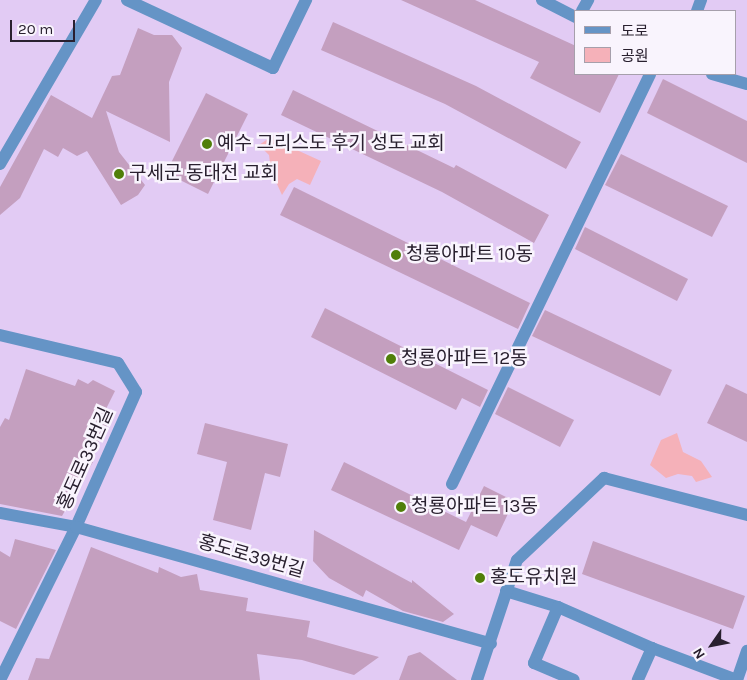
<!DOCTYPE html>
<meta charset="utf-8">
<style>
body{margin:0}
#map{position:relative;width:747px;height:680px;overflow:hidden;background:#e2cbf4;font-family:Karla,"Noto Sans KR",sans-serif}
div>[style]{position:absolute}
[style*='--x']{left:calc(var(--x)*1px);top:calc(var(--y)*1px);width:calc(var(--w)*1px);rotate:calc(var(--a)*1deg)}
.green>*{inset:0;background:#f5b1b9}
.building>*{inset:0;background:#c49fbf}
.minor>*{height:12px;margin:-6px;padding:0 6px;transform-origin:6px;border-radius:6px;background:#6594c6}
.dots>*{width:14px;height:14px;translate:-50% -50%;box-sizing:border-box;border:2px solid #f9f4fd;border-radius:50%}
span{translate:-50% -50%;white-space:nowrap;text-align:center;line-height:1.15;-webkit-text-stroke:5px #f9f4fd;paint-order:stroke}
.poi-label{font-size:19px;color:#29202f}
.left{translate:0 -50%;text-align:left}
.street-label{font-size:19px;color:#29202f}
.legend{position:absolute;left:574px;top:10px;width:162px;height:65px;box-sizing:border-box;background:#f9f4fd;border:1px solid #a69fab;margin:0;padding:6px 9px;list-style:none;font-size:15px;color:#29202f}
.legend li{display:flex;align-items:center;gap:10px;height:25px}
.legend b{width:25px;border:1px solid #a69fab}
.north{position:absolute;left:687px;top:620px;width:50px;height:50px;-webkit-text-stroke:4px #f9f4fd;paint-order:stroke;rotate:237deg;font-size:14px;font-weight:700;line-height:20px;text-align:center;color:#29202f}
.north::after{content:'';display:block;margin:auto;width:18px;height:22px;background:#29202f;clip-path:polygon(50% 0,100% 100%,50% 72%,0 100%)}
.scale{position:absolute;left:10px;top:20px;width:65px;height:22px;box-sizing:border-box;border:2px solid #29202f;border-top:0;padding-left:6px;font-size:15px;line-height:18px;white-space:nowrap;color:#29202f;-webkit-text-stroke:4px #f9f4fd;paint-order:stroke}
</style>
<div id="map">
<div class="green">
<div style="clip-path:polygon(278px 132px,299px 151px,321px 161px,310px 185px,297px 179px,289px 184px,282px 195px,271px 171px,269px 155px,259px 145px)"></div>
<div style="clip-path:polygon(677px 433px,683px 452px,701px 461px,712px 477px,696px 482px,692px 476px,678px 474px,666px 478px,650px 465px,661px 440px)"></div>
</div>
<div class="building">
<div style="clip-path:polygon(401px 0,475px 0,576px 46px,576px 74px,619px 74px,600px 113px,530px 78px,539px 62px)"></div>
<div style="clip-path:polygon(333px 22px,476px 86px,581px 142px,566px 169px,445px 104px,321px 50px)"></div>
<div style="clip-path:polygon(138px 28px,154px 35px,172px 35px,182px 48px,169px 82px,170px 142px,106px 111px,119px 152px,145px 185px,138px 195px,121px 205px,87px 151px,77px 156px,63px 148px,58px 157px,44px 149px,20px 198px,0 215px,0 187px,51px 95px,92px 118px,112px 76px,120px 75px)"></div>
<div style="clip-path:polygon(663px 79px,747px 121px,747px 163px,647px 113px)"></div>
<div style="clip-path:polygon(293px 90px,454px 168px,456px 165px,549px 215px,534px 243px,442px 192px,281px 115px)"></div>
<div style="clip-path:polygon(206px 93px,248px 114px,208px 194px,166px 173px)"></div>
<div style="clip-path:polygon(621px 154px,728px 206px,712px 237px,605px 185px)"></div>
<div style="clip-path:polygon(294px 187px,530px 303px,518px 329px,280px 215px)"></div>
<div style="clip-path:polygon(585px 227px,688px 279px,677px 301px,575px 249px)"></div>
<div style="clip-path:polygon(325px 308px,488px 390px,480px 407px,462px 398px,456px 410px,311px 337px)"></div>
<div style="clip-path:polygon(545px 310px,672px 370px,660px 396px,532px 336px)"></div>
<div style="clip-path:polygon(26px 369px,75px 386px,78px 379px,88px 384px,93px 380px,115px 391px,100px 421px,108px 424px,89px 460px,93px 462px,62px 516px,0 504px,0 427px,5px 418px,9px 420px)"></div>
<div style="clip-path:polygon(726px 384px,747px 394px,747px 442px,707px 423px)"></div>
<div style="clip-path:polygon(508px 387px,574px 420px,560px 447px,495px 414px)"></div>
<div style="clip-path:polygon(205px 423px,288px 444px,280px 477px,265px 473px,251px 530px,213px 520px,227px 462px,197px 454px)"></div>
<div style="clip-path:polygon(344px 462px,466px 522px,484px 486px,514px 501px,497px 537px,471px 525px,459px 550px,331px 490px)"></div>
<div style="clip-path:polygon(314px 530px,412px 583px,412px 580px,454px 614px,443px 622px,403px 611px,366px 590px,363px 597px,329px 578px,313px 561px)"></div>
<div style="clip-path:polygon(15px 539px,56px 550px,16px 629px,0 621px,0 551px,10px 557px)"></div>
<div style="clip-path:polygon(593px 541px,745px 596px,733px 629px,582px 574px)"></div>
<div style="clip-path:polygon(91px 547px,158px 573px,159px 567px,181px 577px,197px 574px,200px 590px,248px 598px,246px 611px,310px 621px,307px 637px,379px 657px,354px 675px,302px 660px,257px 654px,260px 680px,28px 680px,36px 658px,49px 659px)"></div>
<div style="clip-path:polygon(420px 652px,457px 680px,399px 680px,408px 656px)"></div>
</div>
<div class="minor">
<div style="--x:127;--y:0;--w:161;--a:25"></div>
<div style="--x:273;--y:68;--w:76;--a:-64.1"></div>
<div style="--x:542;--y:0;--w:38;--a:27"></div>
<div style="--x:582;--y:11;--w:13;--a:-61"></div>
<div style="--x:697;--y:11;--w:12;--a:-70"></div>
<div style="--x:712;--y:74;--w:36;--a:16"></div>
<div style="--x:0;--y:164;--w:190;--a:-59.7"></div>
<div style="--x:0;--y:335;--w:121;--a:13.3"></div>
<div style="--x:118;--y:363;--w:34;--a:58"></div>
<div style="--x:136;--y:392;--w:148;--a:114"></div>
<div style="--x:76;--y:527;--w:171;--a:116.4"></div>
<div style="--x:452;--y:484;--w:455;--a:-64.2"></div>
<div style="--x:0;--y:513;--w:77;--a:10.4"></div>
<div style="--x:76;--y:527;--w:431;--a:15.7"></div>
<div style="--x:506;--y:591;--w:54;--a:17.1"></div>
<div style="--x:558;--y:607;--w:103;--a:23.6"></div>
<div style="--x:652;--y:648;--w:35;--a:114"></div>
<div style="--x:558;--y:607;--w:61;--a:113.2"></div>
<div style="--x:534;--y:663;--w:43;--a:23"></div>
<div style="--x:652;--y:648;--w:91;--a:20.6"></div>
<div style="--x:477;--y:680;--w:126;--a:-71.6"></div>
<div style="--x:517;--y:560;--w:120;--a:-43.3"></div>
<div style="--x:604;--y:478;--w:148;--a:14.5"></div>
<div style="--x:737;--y:680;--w:31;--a:-71"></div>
</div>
<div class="dots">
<div style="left:207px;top:144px;background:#507f09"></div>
<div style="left:119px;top:174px;background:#507f09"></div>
<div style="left:396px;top:255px;background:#507f09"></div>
<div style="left:391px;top:359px;background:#507f09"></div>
<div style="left:401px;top:507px;background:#507f09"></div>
<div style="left:480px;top:578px;background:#507f09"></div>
</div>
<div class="poi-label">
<span class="left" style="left:217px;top:144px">예수 그리스도 후기 성도 교회</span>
<span class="left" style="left:129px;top:174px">구세군 동대전 교회</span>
<span class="left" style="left:406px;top:255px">청룡아파트 10동</span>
<span class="left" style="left:401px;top:359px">청룡아파트 12동</span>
<span class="left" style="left:411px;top:507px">청룡아파트 13동</span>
<span class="left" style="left:490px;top:578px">홍도유치원</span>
</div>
<div class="street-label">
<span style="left:86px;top:459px;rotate:-66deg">홍도로33번길</span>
<span style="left:251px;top:557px;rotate:16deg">홍도로39번길</span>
</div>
<ul class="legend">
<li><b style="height:6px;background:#6594c6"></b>도로</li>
<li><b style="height:14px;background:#f5b1b9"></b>공원</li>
</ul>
<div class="north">N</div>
<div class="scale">20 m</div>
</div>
